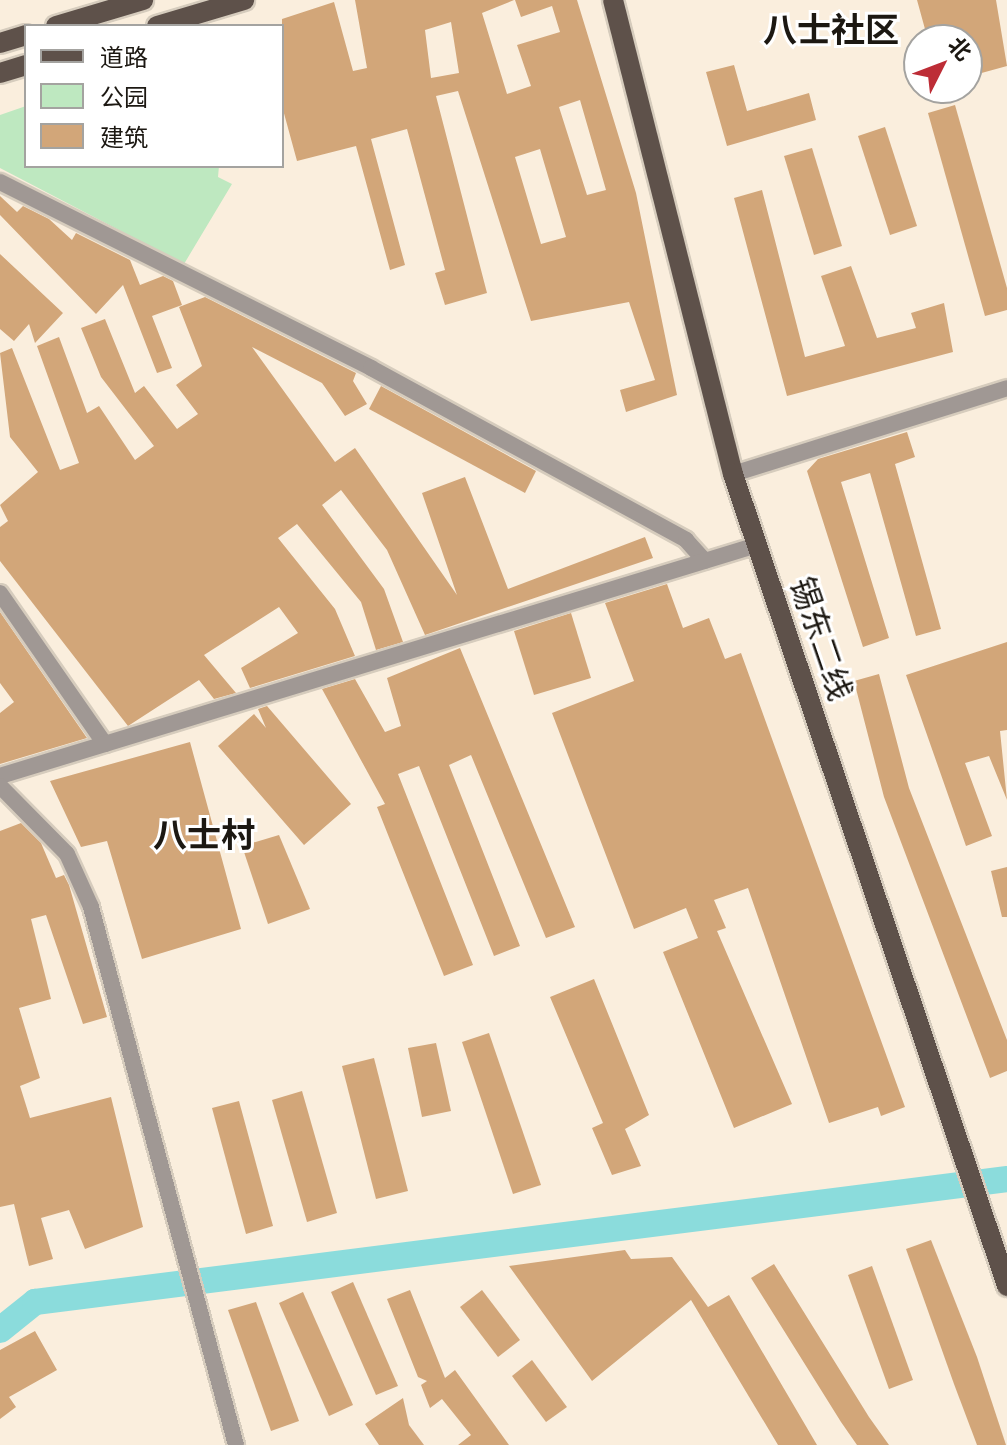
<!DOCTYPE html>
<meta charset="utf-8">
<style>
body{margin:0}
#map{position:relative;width:1007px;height:1445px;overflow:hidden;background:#faeedd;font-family:"Alegreya Sans","Noto Sans SC",sans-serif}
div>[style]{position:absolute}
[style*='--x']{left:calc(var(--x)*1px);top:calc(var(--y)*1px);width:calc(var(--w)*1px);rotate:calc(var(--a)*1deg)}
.green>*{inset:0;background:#bee8c0}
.river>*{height:26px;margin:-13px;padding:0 13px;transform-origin:13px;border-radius:13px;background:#8bdcdc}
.building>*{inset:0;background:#d2a679}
.roads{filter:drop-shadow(2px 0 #d6ccbd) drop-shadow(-2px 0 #d6ccbd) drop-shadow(0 2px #d6ccbd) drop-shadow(0 -2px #d6ccbd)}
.minor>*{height:16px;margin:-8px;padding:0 8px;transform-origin:8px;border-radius:8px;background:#a09894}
.major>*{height:20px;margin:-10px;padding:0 10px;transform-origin:10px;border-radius:10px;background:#5e514a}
span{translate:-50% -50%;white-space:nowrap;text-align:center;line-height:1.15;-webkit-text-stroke:6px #fff;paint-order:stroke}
.street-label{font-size:32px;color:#1c1812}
.neighbourhood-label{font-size:34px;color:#1c1812;font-weight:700}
.legend{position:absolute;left:24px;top:24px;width:260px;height:144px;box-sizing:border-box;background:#fff;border:2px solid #a4a3a0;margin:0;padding:10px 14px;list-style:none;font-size:24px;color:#1c1812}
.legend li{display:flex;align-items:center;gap:16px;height:40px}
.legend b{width:40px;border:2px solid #a4a3a0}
.north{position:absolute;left:903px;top:24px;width:80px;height:80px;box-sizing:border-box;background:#fff;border:2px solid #a4a3a0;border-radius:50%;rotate:48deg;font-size:22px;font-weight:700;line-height:32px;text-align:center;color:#1c1812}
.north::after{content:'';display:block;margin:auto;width:28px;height:36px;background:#bd2d36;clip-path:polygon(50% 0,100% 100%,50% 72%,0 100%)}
</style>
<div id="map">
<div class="green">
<div style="clip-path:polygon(26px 106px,26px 166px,219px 166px,218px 177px,232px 184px,184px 264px,0 168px,0 115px)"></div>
</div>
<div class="river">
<div style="--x:0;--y:1330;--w:45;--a:-38.7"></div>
<div style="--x:35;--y:1302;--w:980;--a:-7.21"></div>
</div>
<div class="building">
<div style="clip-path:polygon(evenodd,355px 0,514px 0,482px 13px,507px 94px,531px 86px,517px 45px,560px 32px,552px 6px,521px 17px,515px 0,577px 0,636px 193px,677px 395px,626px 412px,620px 390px,655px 380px,629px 302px,531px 321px,458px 91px,436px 96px,487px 293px,445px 305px,435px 273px,445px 270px,407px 129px,371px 139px,405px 265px,390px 270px,356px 146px,297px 161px,282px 106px,282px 19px,334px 2px,353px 71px,367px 68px,355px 0,451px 22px,459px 73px,431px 78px,425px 30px,451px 22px,355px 0,580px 100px,606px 190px,587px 195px,559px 107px,580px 100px,355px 0,540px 149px,566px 237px,541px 244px,515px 157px,540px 149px)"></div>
<div style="clip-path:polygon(917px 0,996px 0,1007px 66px,967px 77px,967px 40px,928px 40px)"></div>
<div style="clip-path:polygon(734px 65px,747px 111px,809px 93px,816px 120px,727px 146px,706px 72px)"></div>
<div style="clip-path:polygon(955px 105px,1007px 288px,1007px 310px,985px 316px,928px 113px)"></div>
<div style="clip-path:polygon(885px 127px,917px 226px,890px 235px,858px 136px)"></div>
<div style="clip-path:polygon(812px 148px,842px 246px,814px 255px,784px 156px)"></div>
<div style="clip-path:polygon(762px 190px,805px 357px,845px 346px,821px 276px,851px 266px,877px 338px,916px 328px,911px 313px,944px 303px,953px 352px,787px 396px,734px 198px)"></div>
<div style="clip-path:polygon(0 196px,17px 212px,23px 206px,49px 219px,72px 240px,76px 233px,130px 260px,140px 285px,163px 276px,173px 281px,182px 305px,152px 316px,172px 368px,157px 373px,123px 285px,96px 314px,0 215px)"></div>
<div style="clip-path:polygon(0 254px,63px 313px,35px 343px,29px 324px,14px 341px,0 329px)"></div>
<div style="clip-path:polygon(205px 297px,356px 373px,353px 381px,367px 404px,345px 416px,322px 383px,252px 347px,335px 462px,355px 448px,457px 595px,422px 493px,465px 477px,508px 589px,645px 537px,653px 558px,425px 635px,387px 550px,341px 490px,322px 505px,384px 589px,403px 642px,376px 650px,361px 602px,297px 524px,278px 538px,335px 609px,355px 656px,250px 688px,241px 668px,298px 633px,279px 607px,204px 655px,236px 693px,214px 699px,199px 680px,128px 726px,0 561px,0 527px,8px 521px,0 505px,38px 472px,10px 437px,0 353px,12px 348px,60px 470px,79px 463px,37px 346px,59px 337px,87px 413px,99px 406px,135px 460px,154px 446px,101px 377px,81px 328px,105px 319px,135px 393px,144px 386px,177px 429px,198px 414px,176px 385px,202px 366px,179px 307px)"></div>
<div style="clip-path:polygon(381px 386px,536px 471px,525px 493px,369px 409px)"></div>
<div style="clip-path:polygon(907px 432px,915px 457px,895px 464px,941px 629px,916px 636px,870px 473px,841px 482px,889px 638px,863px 647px,807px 471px,818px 459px)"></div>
<div style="clip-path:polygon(667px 584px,683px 628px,709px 618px,725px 659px,741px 653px,905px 1107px,881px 1116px,878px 1107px,829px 1123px,748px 888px,714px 900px,726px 928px,717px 931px,792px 1104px,734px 1128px,663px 952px,698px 938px,686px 908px,634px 929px,552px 713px,634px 681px,605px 603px)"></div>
<div style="clip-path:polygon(0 612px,87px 738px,0 764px,0 713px,14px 702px,0 683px)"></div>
<div style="clip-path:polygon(571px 613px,591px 678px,534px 695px,514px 631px)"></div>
<div style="clip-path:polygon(1007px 642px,1007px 730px,1000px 731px,1007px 800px,989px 756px,965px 763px,992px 836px,966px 846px,906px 675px)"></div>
<div style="clip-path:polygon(460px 648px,575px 927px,546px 938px,471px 755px,449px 765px,520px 946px,494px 956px,419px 766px,398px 774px,473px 965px,444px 976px,377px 807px,385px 804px,322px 689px,355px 679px,385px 732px,401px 726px,387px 678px)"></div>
<div style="clip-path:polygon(879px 674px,909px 788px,1007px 1040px,1007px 1071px,990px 1078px,884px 797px,854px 681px)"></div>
<div style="clip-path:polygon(267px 706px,351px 804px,304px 845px,218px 746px,254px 714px,266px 728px,258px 709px)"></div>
<div style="clip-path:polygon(190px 742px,241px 929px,142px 959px,107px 841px,81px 847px,50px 781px)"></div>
<div style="clip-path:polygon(21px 823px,41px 843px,56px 878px,64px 875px,69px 885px,107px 1017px,83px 1024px,46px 915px,31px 919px,51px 999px,19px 1008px,40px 1078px,20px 1086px,30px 1118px,111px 1097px,143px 1227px,85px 1249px,69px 1210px,41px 1218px,53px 1259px,29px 1266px,14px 1204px,0 1207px,0 831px)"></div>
<div style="clip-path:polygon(279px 835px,310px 909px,268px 924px,242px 846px)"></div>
<div style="clip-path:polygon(1007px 867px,1007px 917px,1002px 917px,991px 871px)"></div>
<div style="clip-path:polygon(594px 979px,649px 1115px,625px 1129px,641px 1166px,612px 1175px,592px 1128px,603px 1123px,550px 997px)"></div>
<div style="clip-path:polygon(489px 1033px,541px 1185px,513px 1194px,462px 1042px)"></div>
<div style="clip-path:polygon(436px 1043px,451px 1111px,422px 1117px,408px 1048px)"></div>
<div style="clip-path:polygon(374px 1058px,408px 1191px,376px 1199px,342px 1066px)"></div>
<div style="clip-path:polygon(302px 1091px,337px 1213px,307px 1222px,272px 1100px)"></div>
<div style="clip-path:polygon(239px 1101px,273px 1226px,246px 1234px,212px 1108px)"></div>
<div style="clip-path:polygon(931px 1240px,977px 1357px,1006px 1445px,977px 1445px,954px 1384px,906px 1249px)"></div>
<div style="clip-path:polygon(625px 1250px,631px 1259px,672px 1257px,708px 1307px,729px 1295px,817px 1445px,778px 1445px,691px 1300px,592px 1381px,509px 1266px)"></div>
<div style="clip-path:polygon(774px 1264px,869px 1417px,889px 1445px,857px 1445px,841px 1422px,751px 1278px)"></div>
<div style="clip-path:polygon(872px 1266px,913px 1380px,889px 1389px,848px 1275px)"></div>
<div style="clip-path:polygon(353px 1282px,398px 1386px,376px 1395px,331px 1292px)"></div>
<div style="clip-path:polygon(410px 1290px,445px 1378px,455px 1370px,509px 1445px,458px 1445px,471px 1435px,442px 1399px,430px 1408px,421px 1385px,427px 1381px,418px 1377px,387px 1299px)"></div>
<div style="clip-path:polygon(482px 1290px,520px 1340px,498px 1357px,460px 1307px)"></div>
<div style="clip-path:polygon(303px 1292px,353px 1405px,329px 1416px,279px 1303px)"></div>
<div style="clip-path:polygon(256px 1302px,299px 1421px,271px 1431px,228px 1310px)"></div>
<div style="clip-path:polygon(35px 1331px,57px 1370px,9px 1397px,16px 1407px,0 1419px,0 1350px)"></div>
<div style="clip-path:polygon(532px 1360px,567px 1407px,546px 1422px,512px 1376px)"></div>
<div style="clip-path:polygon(403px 1398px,409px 1425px,424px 1445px,379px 1445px,365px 1424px)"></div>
</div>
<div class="roads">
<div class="minor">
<div style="--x:0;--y:182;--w:415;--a:26.6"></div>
<div style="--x:371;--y:368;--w:359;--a:28.6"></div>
<div style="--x:686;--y:540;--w:28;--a:48"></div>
<div style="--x:733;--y:474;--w:287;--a:-17.4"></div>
<div style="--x:0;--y:593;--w:184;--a:55.2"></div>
<div style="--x:0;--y:776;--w:791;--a:-16.97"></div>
<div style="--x:0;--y:786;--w:95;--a:45.4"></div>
<div style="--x:67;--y:854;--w:58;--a:65.6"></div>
<div style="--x:91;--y:907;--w:557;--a:74.92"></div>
</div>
<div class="major">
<div style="--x:613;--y:0;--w:489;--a:75.8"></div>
<div style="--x:733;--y:474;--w:857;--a:71.35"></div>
<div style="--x:56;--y:26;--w:91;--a:-16.6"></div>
<div style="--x:157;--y:26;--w:91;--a:-16.6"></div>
<div style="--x:0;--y:43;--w:27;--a:-17"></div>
<div style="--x:0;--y:73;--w:27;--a:-17"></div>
</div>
</div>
<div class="street-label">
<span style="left:820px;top:639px;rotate:71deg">锡东二线</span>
</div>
<div class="neighbourhood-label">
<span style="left:831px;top:33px">八士社区</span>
<span style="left:204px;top:838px">八士村</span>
</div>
<ul class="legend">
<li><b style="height:10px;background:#5e514a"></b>道路</li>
<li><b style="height:22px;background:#bee8c0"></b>公园</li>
<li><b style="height:22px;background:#d2a679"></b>建筑</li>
</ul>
<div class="north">北</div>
</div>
